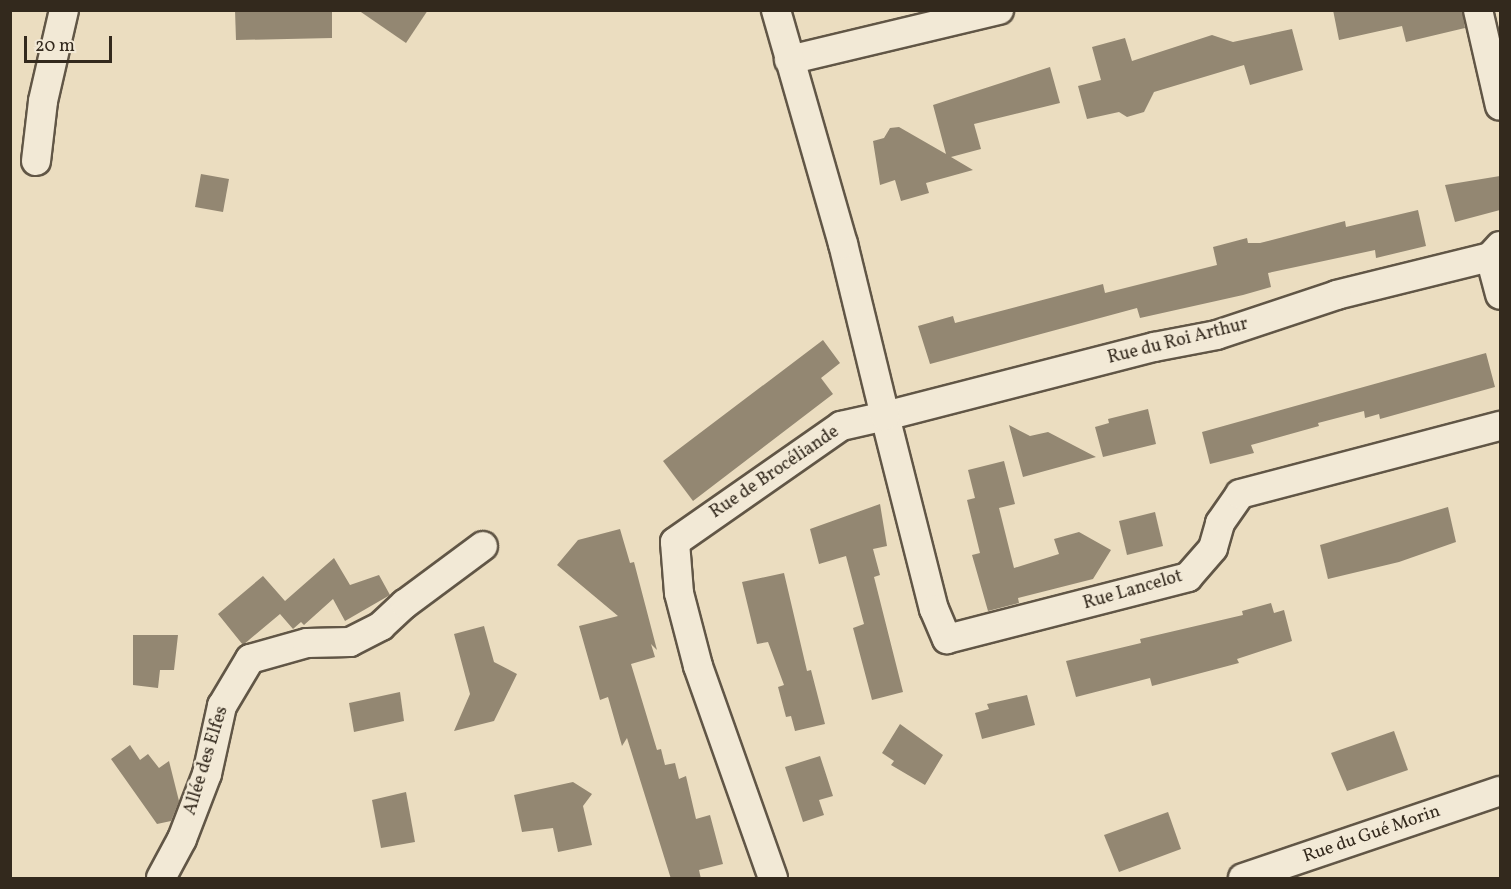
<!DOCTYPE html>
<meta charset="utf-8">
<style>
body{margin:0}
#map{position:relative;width:1511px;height:889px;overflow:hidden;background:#ebddc0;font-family:Vollkorn,serif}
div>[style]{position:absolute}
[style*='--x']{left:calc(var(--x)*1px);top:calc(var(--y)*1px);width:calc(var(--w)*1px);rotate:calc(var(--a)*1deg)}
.building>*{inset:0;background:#938772}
.roads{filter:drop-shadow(2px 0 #615646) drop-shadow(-2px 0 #615646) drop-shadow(0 2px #615646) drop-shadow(0 -2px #615646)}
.minor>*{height:28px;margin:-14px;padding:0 14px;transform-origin:14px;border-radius:14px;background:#f2e9d6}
span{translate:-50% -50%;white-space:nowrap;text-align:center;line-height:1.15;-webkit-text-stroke:4.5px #f2e9d6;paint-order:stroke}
.street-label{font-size:18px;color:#33291d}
.frame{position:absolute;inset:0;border:12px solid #33291d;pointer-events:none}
.scale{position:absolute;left:24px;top:36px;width:88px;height:27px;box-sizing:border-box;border:3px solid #33291d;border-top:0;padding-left:8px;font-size:18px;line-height:21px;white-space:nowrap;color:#33291d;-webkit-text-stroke:4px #f2e9d6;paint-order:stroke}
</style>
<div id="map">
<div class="building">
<div style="clip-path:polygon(235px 10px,332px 10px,332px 38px,236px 40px)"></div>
<div style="clip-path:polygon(358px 10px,428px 10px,406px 43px)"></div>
<div style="clip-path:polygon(1333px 10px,1462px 10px,1465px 28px,1406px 42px,1402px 26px,1339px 40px)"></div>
<div style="clip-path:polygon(1292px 29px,1303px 70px,1250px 85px,1244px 65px,1154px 92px,1144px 112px,1127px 117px,1119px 112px,1087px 119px,1078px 86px,1101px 80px,1092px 47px,1125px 38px,1132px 61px,1212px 35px,1233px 42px)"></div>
<div style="clip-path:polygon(1050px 67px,1060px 103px,974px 124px,981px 149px,951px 157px,973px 170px,926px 183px,929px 193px,901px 201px,895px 180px,880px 185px,873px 141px,884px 138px,890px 128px,899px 127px,946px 154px,933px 105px)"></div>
<div style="clip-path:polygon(201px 174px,229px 179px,223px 212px,195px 207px)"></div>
<div style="clip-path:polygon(1500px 176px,1500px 210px,1455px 222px,1445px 185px)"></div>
<div style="clip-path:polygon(1418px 210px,1426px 246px,1376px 258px,1375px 250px,1268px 273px,1271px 287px,1243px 295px,1140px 318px,1137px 308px,930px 364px,918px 326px,953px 316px,955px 323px,1103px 284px,1105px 293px,1217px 265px,1213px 247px,1247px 238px,1248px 243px,1260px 243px,1345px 221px,1346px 227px)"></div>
<div style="clip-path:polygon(823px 340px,840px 363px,821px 378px,833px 394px,693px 501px,663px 461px)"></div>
<div style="clip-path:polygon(1486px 353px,1495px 387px,1380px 419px,1379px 414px,1365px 418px,1364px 411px,1318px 423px,1319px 426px,1251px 445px,1254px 453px,1210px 464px,1202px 432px)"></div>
<div style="clip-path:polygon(1148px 409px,1156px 444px,1103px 457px,1095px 427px,1109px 423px,1108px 419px)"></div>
<div style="clip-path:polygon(1009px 425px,1030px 436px,1048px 432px,1096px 457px,1023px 477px)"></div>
<div style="clip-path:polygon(1004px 461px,1015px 504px,999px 508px,1014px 568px,1059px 554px,1054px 539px,1079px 532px,1111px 550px,1093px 579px,1018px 598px,1019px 603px,988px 611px,972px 555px,980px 553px,967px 500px,975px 498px,968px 470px)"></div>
<div style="clip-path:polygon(880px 504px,887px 546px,873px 549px,880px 575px,874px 577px,903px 692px,872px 700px,853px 628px,864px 624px,846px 556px,819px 564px,810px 529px)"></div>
<div style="clip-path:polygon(1448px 507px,1456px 542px,1399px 562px,1328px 579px,1320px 545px)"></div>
<div style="clip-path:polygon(1155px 512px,1163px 546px,1127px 555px,1119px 521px)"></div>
<div style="clip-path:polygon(620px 529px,630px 563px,634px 562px,657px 650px,651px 644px,655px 657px,631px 664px,657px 750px,661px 749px,665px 765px,675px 763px,679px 779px,686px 776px,696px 819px,710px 815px,723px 864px,699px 870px,701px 879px,671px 879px,627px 738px,622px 746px,608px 697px,600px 700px,579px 626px,618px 616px,557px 565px,578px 540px)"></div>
<div style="clip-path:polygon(334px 558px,350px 585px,379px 575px,390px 595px,345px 621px,333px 599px,304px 625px,301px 622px,293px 629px,280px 614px,243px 645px,218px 614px,263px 576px,285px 601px)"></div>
<div style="clip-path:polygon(784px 573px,807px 671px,811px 670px,825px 724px,795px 731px,791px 716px,786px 717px,778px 687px,784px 685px,768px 642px,757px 644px,742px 582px)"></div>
<div style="clip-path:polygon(1271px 603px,1274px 613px,1284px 610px,1292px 641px,1237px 659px,1239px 663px,1152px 686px,1150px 678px,1076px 697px,1066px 661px,1141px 643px,1140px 639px,1243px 615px,1242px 611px)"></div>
<div style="clip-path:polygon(484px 626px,494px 662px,517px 674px,494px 721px,454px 731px,470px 694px,454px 634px)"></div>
<div style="clip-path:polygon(133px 635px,178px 635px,174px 670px,160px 670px,158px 688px,133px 685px)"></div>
<div style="clip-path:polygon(400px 692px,404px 721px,354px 732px,349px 703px)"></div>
<div style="clip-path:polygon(1027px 695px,1035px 725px,982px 739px,975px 713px,989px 709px,987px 704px)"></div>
<div style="clip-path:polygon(900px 724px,943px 755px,925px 785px,891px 765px,894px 761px,882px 753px)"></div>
<div style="clip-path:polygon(1394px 731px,1408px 770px,1347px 791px,1331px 753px)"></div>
<div style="clip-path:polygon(130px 745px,140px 760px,148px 754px,159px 768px,169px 761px,179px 801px,171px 821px,157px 824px,111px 759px)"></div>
<div style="clip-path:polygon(820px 756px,833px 796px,819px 800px,824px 815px,803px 822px,785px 767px)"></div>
<div style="clip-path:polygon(573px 782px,592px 794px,583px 806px,592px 845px,558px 852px,553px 828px,522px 832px,514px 795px)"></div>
<div style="clip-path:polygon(406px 792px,415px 842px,381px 848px,372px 800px)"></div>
<div style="clip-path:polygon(1168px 812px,1181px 849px,1119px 872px,1104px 835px)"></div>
</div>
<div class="roads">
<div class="minor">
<div style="--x:1478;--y:10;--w:98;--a:77.1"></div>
<div style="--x:789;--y:60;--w:216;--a:-13.4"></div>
<div style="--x:36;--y:161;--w:60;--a:-83.3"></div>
<div style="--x:43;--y:101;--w:93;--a:-77"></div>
<div style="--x:1500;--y:246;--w:15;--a:132"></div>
<div style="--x:1490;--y:257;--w:158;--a:166.1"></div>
<div style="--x:1337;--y:295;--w:126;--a:161.6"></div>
<div style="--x:1217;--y:335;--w:64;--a:169.2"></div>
<div style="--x:1154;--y:347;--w:278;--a:165.6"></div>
<div style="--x:885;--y:416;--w:199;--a:75.8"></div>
<div style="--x:934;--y:609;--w:33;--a:67"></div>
<div style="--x:947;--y:639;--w:249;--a:-14.4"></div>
<div style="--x:1188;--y:577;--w:38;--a:-49"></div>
<div style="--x:1213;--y:548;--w:26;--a:-74"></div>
<div style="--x:1220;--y:523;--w:35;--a:-55"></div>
<div style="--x:1240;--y:494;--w:269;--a:-14.7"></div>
<div style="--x:1490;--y:257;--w:39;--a:75"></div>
<div style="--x:161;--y:878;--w:44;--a:-61.7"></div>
<div style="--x:182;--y:839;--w:70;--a:-69"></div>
<div style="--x:207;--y:774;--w:70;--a:-77.6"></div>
<div style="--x:222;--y:706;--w:55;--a:-59.2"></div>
<div style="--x:250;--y:659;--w:59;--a:-15.7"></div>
<div style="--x:307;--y:643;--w:43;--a:-1.3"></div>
<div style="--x:350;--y:642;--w:35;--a:-27"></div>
<div style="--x:381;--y:626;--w:33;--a:-43"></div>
<div style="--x:405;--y:604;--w:97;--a:-36.6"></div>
<div style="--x:773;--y:878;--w:225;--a:-109.5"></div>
<div style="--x:698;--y:666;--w:75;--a:-104.6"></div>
<div style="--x:679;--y:593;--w:51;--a:-94.5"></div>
<div style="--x:675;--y:542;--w:203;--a:-34.9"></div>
<div style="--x:841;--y:426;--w:45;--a:-12.8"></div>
<div style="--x:885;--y:416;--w:177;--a:-103.7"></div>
<div style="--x:843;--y:244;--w:243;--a:-106"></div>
<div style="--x:1243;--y:878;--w:271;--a:-18.7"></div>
</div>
</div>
<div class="street-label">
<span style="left:1178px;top:342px;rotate:-14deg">Rue du Roi Arthur</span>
<span style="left:775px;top:473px;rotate:-34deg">Rue de Brocéliande</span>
<span style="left:1133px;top:591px;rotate:-16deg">Rue Lancelot</span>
<span style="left:207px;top:761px;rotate:-73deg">Allée des Elfes</span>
<span style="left:1372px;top:835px;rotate:-19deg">Rue du Gué Morin</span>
</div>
<div class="frame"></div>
<div class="scale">20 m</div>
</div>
